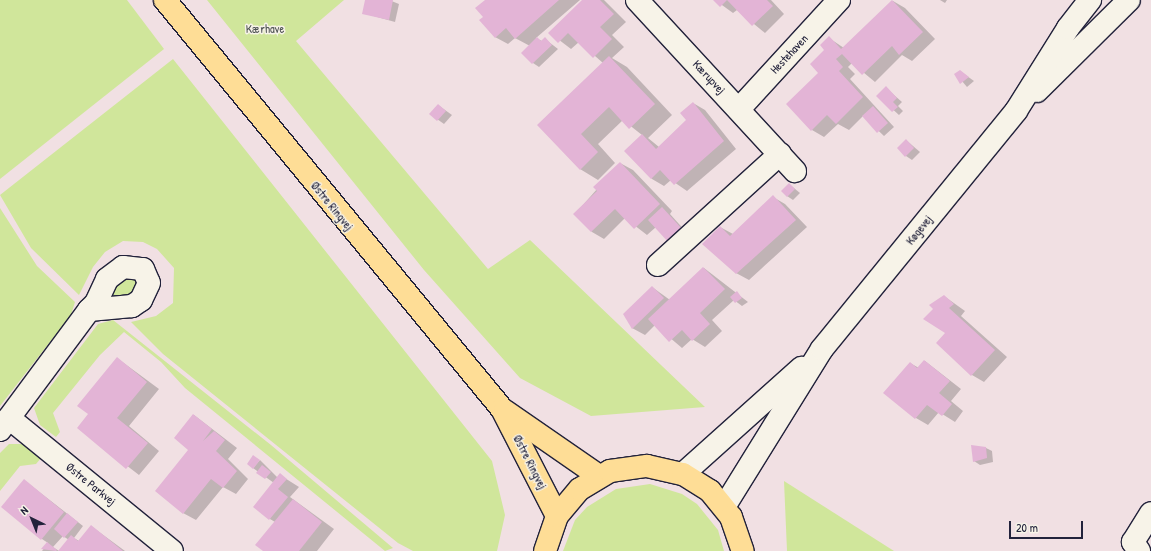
<!DOCTYPE html>
<meta charset="utf-8">
<style>
body{margin:0}
#map{position:relative;width:1151px;height:551px;overflow:hidden;background:#f1e0e3;font-family:"Patrick Hand",sans-serif}
div>[style]{position:absolute}
[style*='--x']{left:calc(var(--x)*1px);top:calc(var(--y)*1px);width:calc(var(--w)*1px);rotate:calc(var(--a)*1deg)}
.green>*{inset:0;background:#d0e69b}
.shadow>*{inset:0;background:#0003}
.building>*{inset:0;background:#e3b4d6}
.roads{filter:drop-shadow(1px 0 #22223b) drop-shadow(-1px 0 #22223b) drop-shadow(0 1px #22223b) drop-shadow(0 -1px #22223b)}
.street>*{height:22px;margin:-11px;padding:0 11px;transform-origin:11px;border-radius:11px;background:#f7f3e8}
.secondary>*{height:22px;margin:-11px;padding:0 11px;transform-origin:11px;border-radius:11px;background:#f7f3e8}
.primary>*{height:22px;margin:-11px;padding:0 11px;transform-origin:11px;border-radius:11px;background:#fedd96}
span{translate:-50% -50%;white-space:nowrap;text-align:center;line-height:1.15;-webkit-text-stroke:3px #f7f3e8;paint-order:stroke}
.park-label{font-size:12px;color:#4e5353}
.street-label{font-size:12px;color:#22223b}
.north{position:absolute;left:12px;top:499px;width:40px;height:40px;-webkit-text-stroke:3px #f7f3e8;paint-order:stroke;rotate:317deg;font-size:11px;font-weight:700;line-height:16px;text-align:center;color:#22223b}
.north::after{content:'';display:block;margin:auto;width:14px;height:18px;background:#22223b;clip-path:polygon(50% 0,100% 100%,50% 72%,0 100%)}
.scale{position:absolute;left:1009px;top:521px;width:74px;height:18px;box-sizing:border-box;border:2px solid #22223b;border-top:0;padding-left:5px;font-size:12px;line-height:14px;white-space:nowrap;color:#22223b;-webkit-text-stroke:3px #f7f3e8;paint-order:stroke}
</style>
<div id="map">
<div class="green">
<div style="clip-path:polygon(0 0,127px 0,164px 49px,0 179px)"></div>
<div style="clip-path:polygon(207px 0,344px 0,296px 41px,488px 269px,530px 240px,705px 407px,591px 416px,520px 378px,424px 270px)"></div>
<div style="clip-path:polygon(173px 59px,492px 461px,505px 515px,497px 551px,413px 551px,398px 543px,163px 354px,131px 322px,156px 316px,173px 303px,174px 268px,157px 249px,143px 242px,123px 241px,105px 252px,93px 267px,79px 295px,31px 248px,0 195px)"></div>
<div style="clip-path:polygon(0 208px,37px 266px,75px 302px,71px 315px,0 406px)"></div>
<div style="clip-path:polygon(112px 277px,144px 280px,121px 305px,106px 295px)"></div>
<div style="clip-path:polygon(113px 320px,271px 445px,393px 548px,385px 551px,185px 388px,161px 362px,124px 332px,100px 355px,53px 413px,60px 432px,56px 437px,40px 425px,34px 408px,98px 324px)"></div>
<div style="clip-path:polygon(9px 444px,23px 444px,42px 457px,36px 464px,20px 466px,0 491px,0 453px)"></div>
<div style="clip-path:polygon(784px 481px,894px 551px,787px 551px)"></div>
<div style="clip-path:polygon(650px 484px,682px 494px,697px 504px,718px 530px,724px 551px,563px 551px,575px 520px,587px 507px,616px 489px)"></div>
</div>
<div class="shadow">
<div style="clip-path:polygon(366px 0,389px 0,399px 4px,395px 22px,363px 13px)"></div>
<div style="clip-path:polygon(486px 0,580px 0,536px 38px,542px 41px,545px 39px,558px 49px,539px 67px,533px 63px,530px 46px,515px 38px,508px 44px,495px 37px,484px 17px)"></div>
<div style="clip-path:polygon(583px 0,604px 0,626px 22px,612px 35px,624px 47px,612px 58px,627px 67px,672px 115px,648px 138px,659px 147px,688px 120px,693px 103px,705px 110px,736px 149px,687px 191px,671px 180px,664px 186px,652px 179px,626px 151px,642px 135px,623px 120px,598px 144px,615px 163px,598px 180px,580px 169px,538px 125px,603px 63px,579px 42px,571px 49px,550px 33px)"></div>
<div style="clip-path:polygon(715px 0,771px 0,784px 14px,765px 33px,737px 10px,733px 13px)"></div>
<div style="clip-path:polygon(940px 0,947px 0,945px 3px)"></div>
<div style="clip-path:polygon(893px 1px,905px 8px,935px 39px,912px 61px,902px 55px,875px 82px,852px 63px,848px 67px,855px 74px,850px 79px,894px 127px,884px 136px,863px 116px,849px 130px,838px 124px,824px 137px,812px 130px,819px 73px,829px 38px,844px 48px)"></div>
<div style="clip-path:polygon(960px 71px,974px 81px,967px 87px,956px 74px)"></div>
<div style="clip-path:polygon(886px 88px,902px 102px,898px 106px,903px 111px,899px 115px,878px 96px)"></div>
<div style="clip-path:polygon(438px 105px,452px 115px,444px 124px,430px 114px)"></div>
<div style="clip-path:polygon(906px 140px,920px 152px,912px 160px,906px 156px)"></div>
<div style="clip-path:polygon(620px 163px,633px 170px,672px 211px,670px 214px,688px 234px,656px 227px,647px 235px,625px 218px,604px 239px,592px 232px,575px 214px)"></div>
<div style="clip-path:polygon(789px 184px,800px 193px,793px 200px,787px 196px)"></div>
<div style="clip-path:polygon(773px 197px,785px 204px,807px 227px,749px 280px,736px 273px,720px 227px,733px 234px)"></div>
<div style="clip-path:polygon(704px 268px,748px 302px,742px 306px,734px 300px,712px 320px,722px 331px,705px 347px,692px 339px,682px 348px,655px 325px,645px 335px,632px 328px,652px 287px,670px 300px)"></div>
<div style="clip-path:polygon(944px 296px,965px 311px,961px 316px,1007px 357px,984px 382px,972px 375px,934px 309px)"></div>
<div style="clip-path:polygon(117px 358px,159px 389px,129px 426px,159px 451px,139px 475px,78px 428px,89px 414px)"></div>
<div style="clip-path:polygon(925px 361px,961px 389px,951px 401px,963px 411px,955px 422px,939px 412px,928px 425px,916px 418px,910px 363px,919px 368px)"></div>
<div style="clip-path:polygon(194px 415px,237px 448px,228px 459px,248px 479px,236px 494px,223px 487px,196px 520px,183px 513px)"></div>
<div style="clip-path:polygon(986px 448px,992px 451px,993px 462px,980px 465px,974px 461px)"></div>
<div style="clip-path:polygon(260px 460px,278px 478px,280px 475px,299px 487px,290px 497px,334px 529px,317px 551px,264px 551px,275px 522px,270px 519px,274px 483px,253px 468px)"></div>
<div style="clip-path:polygon(24px 480px,83px 526px,74px 538px,79px 541px,91px 526px,125px 551px,60px 551px,69px 540px,63px 536px,53px 547px,59px 551px,42px 551px,48px 543px,42px 539px)"></div>
</div>
<div class="building">
<div style="clip-path:polygon(365px 0,393px 0,389px 20px,362px 14px)"></div>
<div style="clip-path:polygon(485px 0,559px 0,515px 39px,506px 28px,495px 38px,479px 20px,483px 17px,475px 8px)"></div>
<div style="clip-path:polygon(582px 0,600px 0,614px 14px,600px 27px,612px 39px,593px 58px,568px 33px,558px 43px,548px 33px)"></div>
<div style="clip-path:polygon(713px 0,767px 0,773px 6px,752px 26px,727px 0,720px 7px)"></div>
<div style="clip-path:polygon(892px 0,923px 32px,899px 55px,892px 46px,862px 75px,842px 54px,836px 59px,843px 67px,839px 71px,863px 97px,836px 124px,827px 115px,811px 131px,786px 104px,818px 73px,810px 64px,824px 50px,820px 45px,829px 36px,841px 49px)"></div>
<div style="clip-path:polygon(537px 37px,541px 41px,545px 37px,552px 45px,532px 64px,521px 53px)"></div>
<div style="clip-path:polygon(609px 56px,655px 104px,629px 129px,609px 107px,581px 134px,598px 152px,580px 170px,537px 125px)"></div>
<div style="clip-path:polygon(960px 70px,969px 77px,960px 84px,954px 74px)"></div>
<div style="clip-path:polygon(886px 86px,897px 98px,893px 102px,898px 107px,892px 112px,876px 96px)"></div>
<div style="clip-path:polygon(693px 102px,724px 141px,674px 185px,660px 170px,651px 179px,624px 151px,642px 134px,656px 149px,686px 120px,680px 113px)"></div>
<div style="clip-path:polygon(438px 104px,446px 111px,437px 121px,429px 114px)"></div>
<div style="clip-path:polygon(873px 106px,888px 123px,877px 133px,862px 116px)"></div>
<div style="clip-path:polygon(906px 139px,914px 148px,905px 157px,897px 148px)"></div>
<div style="clip-path:polygon(620px 162px,660px 204px,634px 229px,615px 209px,591px 232px,573px 214px,597px 191px,593px 187px)"></div>
<div style="clip-path:polygon(789px 183px,795px 189px,787px 197px,781px 191px)"></div>
<div style="clip-path:polygon(773px 195px,796px 220px,736px 274px,702px 244px,720px 226px,730px 236px)"></div>
<div style="clip-path:polygon(662px 207px,683px 230px,669px 243px,648px 220px)"></div>
<div style="clip-path:polygon(703px 267px,725px 289px,700px 313px,710px 324px,692px 341px,682px 330px,669px 342px,648px 319px)"></div>
<div style="clip-path:polygon(652px 286px,664px 298px,632px 329px,623px 314px)"></div>
<div style="clip-path:polygon(737px 291px,742px 298px,735px 303px,730px 297px)"></div>
<div style="clip-path:polygon(944px 295px,954px 304px,949px 308px,995px 350px,971px 376px,936px 343px,945px 333px,923px 319px,933px 309px,929px 305px)"></div>
<div style="clip-path:polygon(117px 357px,147px 382px,117px 418px,148px 443px,126px 469px,77px 428px,88px 414px,77px 406px)"></div>
<div style="clip-path:polygon(924px 360px,950px 381px,939px 393px,952px 404px,942px 416px,927px 405px,915px 419px,883px 393px,910px 362px,917px 368px)"></div>
<div style="clip-path:polygon(193px 414px,212px 429px,203px 441px,214px 431px,225px 440px,216px 451px,237px 471px,223px 488px,211px 479px,183px 514px,155px 491px,188px 450px,174px 438px)"></div>
<div style="clip-path:polygon(971px 445px,986px 447px,987px 458px,973px 462px)"></div>
<div style="clip-path:polygon(253px 455px,260px 460px,253px 469px,247px 464px)"></div>
<div style="clip-path:polygon(262px 465px,271px 472px,265px 479px,256px 473px)"></div>
<div style="clip-path:polygon(280px 473px,287px 479px,278px 489px,288px 497px,269px 520px,253px 507px)"></div>
<div style="clip-path:polygon(24px 479px,64px 512px,41px 540px,1px 507px)"></div>
<div style="clip-path:polygon(293px 499px,322px 522px,299px 551px,263px 551px,255px 545px)"></div>
<div style="clip-path:polygon(67px 513px,78px 522px,64px 538px,54px 529px)"></div>
<div style="clip-path:polygon(91px 525px,123px 551px,58px 551px,71px 535px,78px 541px)"></div>
<div style="clip-path:polygon(47px 542px,57px 550px,56px 551px,41px 549px)"></div>
</div>
<div class="roads">
<div class="street">
<div style="--x:637;--y:0;--w:233;--a:47.3"></div>
<div style="--x:739;--y:109;--w:148;--a:-47.5"></div>
<div style="--x:658;--y:265;--w:165;--a:-42.3"></div>
<div style="--x:9;--y:418;--w:210;--a:39.2"></div>
<div style="--x:0;--y:430;--w:149;--a:-53.4"></div>
<div style="--x:89;--y:310;--w:10;--a:-45"></div>
<div style="--x:96;--y:303;--w:26;--a:-65"></div>
<div style="--x:107;--y:279;--w:20;--a:-37"></div>
<div style="--x:123;--y:267;--w:20;--a:6"></div>
<div style="--x:143;--y:269;--w:15;--a:67"></div>
<div style="--x:149;--y:283;--w:19;--a:115"></div>
<div style="--x:141;--y:300;--w:11;--a:146"></div>
<div style="--x:132;--y:306;--w:43;--a:174.7"></div>
<div style="--x:1139;--y:551;--w:11;--a:-124"></div>
<div style="--x:1133;--y:542;--w:34;--a:-58"></div>
</div>
<div class="secondary">
<div style="--x:1037;--y:91;--w:129;--a:-44.7"></div>
<div style="--x:683;--y:474;--w:159;--a:-41.9"></div>
<div style="--x:724;--y:507;--w:186;--a:-58.2"></div>
<div style="--x:822;--y:349;--w:307;--a:-50.8"></div>
<div style="--x:1016;--y:111;--w:98;--a:-57.9"></div>
<div style="--x:1068;--y:28;--w:36;--a:-52"></div>
</div>
<div class="primary">
<div style="--x:165;--y:0;--w:530;--a:50.51"></div>
<div style="--x:502;--y:409;--w:120;--a:62.8"></div>
<div style="--x:505;--y:411;--w:114;--a:34.7"></div>
<div style="--x:545;--y:551;--w:37;--a:-71"></div>
<div style="--x:557;--y:516;--w:35;--a:-50"></div>
<div style="--x:580;--y:489;--w:35;--a:-31"></div>
<div style="--x:610;--y:471;--w:37;--a:-8"></div>
<div style="--x:647;--y:466;--w:37;--a:13"></div>
<div style="--x:683;--y:474;--w:32;--a:32"></div>
<div style="--x:710;--y:491;--w:33;--a:51"></div>
<div style="--x:731;--y:517;--w:36;--a:71"></div>
</div>
</div>
<div class="park-label">
<span style="left:265px;top:29px">Kærhave</span>
</div>
<div class="street-label">
<span style="left:789px;top:54px;rotate:-47deg">Hestehaven</span>
<span style="left:709px;top:77px;rotate:47deg">Kærupvej</span>
<span style="left:332px;top:206px;rotate:51deg">Østre Ringvej</span>
<span style="left:919px;top:230px;rotate:-51deg">Køgevej</span>
<span style="left:530px;top:462px;rotate:63deg">Østre Ringvej</span>
<span style="left:91px;top:484px;rotate:39deg">Østre Parkvej</span>
</div>
<div class="north">N</div>
<div class="scale">20 m</div>
</div>
